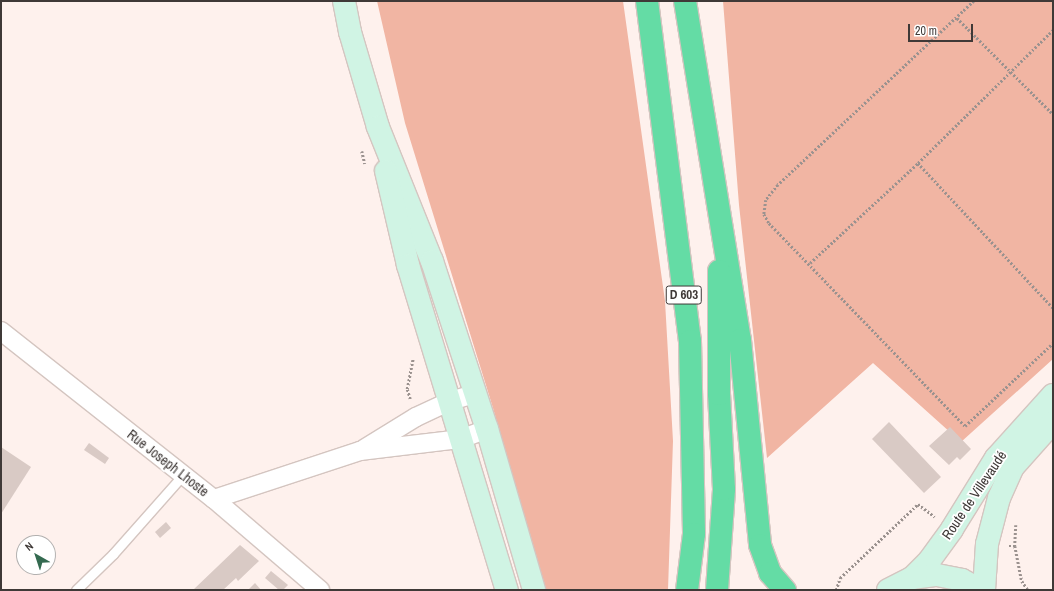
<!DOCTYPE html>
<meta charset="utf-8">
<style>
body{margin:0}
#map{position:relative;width:1054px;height:591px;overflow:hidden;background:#fef1ed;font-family:"Archivo Narrow",sans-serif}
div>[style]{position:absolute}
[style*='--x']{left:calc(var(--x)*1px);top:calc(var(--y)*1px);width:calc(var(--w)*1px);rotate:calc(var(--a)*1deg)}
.green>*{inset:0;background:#f1b5a3}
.building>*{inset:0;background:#d9cac5}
.path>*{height:2.5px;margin-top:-1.25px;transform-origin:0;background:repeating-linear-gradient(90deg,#9b928f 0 2px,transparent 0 4px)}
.roads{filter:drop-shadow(1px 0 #d4c5c0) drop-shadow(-1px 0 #d4c5c0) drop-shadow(0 1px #d4c5c0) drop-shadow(0 -1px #d4c5c0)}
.lane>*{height:9px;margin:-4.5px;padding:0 4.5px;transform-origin:4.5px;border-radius:4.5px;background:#fff}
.street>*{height:18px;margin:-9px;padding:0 9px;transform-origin:9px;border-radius:9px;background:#fff}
.secondary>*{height:22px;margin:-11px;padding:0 11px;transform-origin:11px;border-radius:11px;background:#d0f4e4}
.highway>*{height:22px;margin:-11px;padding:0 11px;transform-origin:11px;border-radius:11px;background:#64dca5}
span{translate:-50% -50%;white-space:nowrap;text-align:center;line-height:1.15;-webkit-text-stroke:3.5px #fff;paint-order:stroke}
.shield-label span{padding:1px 3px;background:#fff;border:1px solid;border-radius:3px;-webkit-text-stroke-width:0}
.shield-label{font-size:13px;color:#3f3937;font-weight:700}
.street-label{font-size:14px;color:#3f3937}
.frame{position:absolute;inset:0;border:2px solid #3f3937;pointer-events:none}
.north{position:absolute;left:16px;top:535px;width:40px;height:40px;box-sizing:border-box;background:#fff;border:1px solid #b2b0af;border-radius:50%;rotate:321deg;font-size:11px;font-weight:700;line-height:16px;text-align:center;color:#3f3937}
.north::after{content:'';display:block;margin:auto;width:14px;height:18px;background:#346a50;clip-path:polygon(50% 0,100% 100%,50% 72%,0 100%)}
.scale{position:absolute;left:908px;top:24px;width:65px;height:18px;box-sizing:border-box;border:2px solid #3f3937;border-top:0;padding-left:5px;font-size:12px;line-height:14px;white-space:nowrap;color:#3f3937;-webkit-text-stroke:3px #fff;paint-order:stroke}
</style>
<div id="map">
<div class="green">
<div style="clip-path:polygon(377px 1px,623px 1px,665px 301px,673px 441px,668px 590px,545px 590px,493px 408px,405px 123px)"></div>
<div style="clip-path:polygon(723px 1px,1053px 1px,1053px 359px,961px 442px,873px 363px,767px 458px,739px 205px)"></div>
</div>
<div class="building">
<div style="clip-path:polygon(889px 422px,941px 477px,924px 493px,872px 439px)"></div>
<div style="clip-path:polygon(950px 427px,971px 449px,960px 460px,957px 457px,949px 465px,929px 446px)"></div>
<div style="clip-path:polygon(89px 443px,109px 458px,105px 464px,84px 450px)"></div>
<div style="clip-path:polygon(1px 447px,31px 467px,1px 514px)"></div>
<div style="clip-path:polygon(166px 522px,171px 528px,160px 538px,155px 532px)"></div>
<div style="clip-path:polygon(240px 545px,259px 561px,238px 581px,236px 578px,223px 590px,193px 590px)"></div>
<div style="clip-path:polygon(271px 571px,288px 585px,283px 590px,279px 590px,265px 578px)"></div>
<div style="clip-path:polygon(255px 583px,261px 590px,248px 590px)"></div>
</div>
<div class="path">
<div style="--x:974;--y:1;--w:269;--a:136.8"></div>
<div style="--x:778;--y:185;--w:19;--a:129"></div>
<div style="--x:766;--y:200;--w:14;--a:98"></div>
<div style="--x:764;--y:214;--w:10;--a:61"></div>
<div style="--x:769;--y:223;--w:282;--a:46"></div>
<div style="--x:965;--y:426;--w:121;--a:-43.3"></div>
<div style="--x:957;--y:18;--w:136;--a:45"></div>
<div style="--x:362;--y:151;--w:13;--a:77"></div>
<div style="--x:918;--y:163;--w:198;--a:47"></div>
<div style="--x:810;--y:263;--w:147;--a:-42.8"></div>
<div style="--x:918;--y:163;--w:190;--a:-44.6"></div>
<div style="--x:410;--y:399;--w:10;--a:-107"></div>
<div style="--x:407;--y:389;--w:31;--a:-79"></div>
<div style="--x:1016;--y:525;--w:21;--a:93"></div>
<div style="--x:1015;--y:546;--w:36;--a:79"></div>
<div style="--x:1022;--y:581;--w:11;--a:56"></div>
<div style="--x:1009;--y:546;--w:6;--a:0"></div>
<div style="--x:836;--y:590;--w:13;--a:-72"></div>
<div style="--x:840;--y:578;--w:108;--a:-43.5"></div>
<div style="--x:918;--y:504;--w:21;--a:37"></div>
</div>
<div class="roads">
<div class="lane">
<div style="--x:76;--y:590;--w:52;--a:-44.2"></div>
<div style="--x:113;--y:554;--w:106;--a:-48.5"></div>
</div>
<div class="street">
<div style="--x:1;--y:331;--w:271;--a:38.3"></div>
<div style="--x:214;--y:499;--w:154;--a:-18.2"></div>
<div style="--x:360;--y:451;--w:102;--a:-6.8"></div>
<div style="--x:461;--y:439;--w:28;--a:-21"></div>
<div style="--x:364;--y:449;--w:61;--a:-31.6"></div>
<div style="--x:416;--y:417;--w:38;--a:-25"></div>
<div style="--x:450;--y:401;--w:26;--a:-16"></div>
<div style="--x:214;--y:499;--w:140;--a:40.6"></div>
</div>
<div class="secondary">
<div style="--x:344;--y:1;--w:32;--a:79"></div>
<div style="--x:350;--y:32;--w:99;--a:73.6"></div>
<div style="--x:378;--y:127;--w:144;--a:68.1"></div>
<div style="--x:432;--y:261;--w:177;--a:71.9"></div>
<div style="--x:487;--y:429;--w:168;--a:73.7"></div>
<div style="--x:386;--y:171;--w:97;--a:76.8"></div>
<div style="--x:408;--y:265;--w:340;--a:73.1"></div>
<div style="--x:912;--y:578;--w:24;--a:-45"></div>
<div style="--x:929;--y:561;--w:39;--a:-54"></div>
<div style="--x:952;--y:529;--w:84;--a:-58.2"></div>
<div style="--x:996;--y:458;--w:85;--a:-47.9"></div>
<div style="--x:888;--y:590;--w:27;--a:-27"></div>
<div style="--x:912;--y:578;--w:25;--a:-7"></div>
<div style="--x:937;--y:575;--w:25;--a:11"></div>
<div style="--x:962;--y:580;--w:21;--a:28"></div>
<div style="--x:984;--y:590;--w:46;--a:-86.3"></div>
<div style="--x:987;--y:544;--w:48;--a:-75.4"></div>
<div style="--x:999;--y:498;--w:34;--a:-66"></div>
<div style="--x:1013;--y:467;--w:60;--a:-48.4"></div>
</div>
<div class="highway">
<div style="--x:647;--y:1;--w:343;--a:82.8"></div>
<div style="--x:690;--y:341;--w:193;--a:88.8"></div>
<div style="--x:694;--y:534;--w:56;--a:97.1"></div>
<div style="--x:685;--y:1;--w:343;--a:80.8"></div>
<div style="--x:740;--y:340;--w:206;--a:84.4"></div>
<div style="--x:760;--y:545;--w:30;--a:70"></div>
<div style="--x:770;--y:573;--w:23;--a:49"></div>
<div style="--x:717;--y:590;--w:101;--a:-86"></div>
<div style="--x:724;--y:489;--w:95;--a:-93"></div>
<div style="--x:719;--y:394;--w:123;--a:-90"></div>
</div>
</div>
<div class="shield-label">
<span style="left:684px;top:295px">D 603</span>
</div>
<div class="street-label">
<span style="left:168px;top:463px;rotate:38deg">Rue Joseph Lhoste</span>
<span style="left:974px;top:495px;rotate:-56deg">Route de Villevaudé</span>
</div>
<div class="frame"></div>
<div class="north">N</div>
<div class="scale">20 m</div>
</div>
